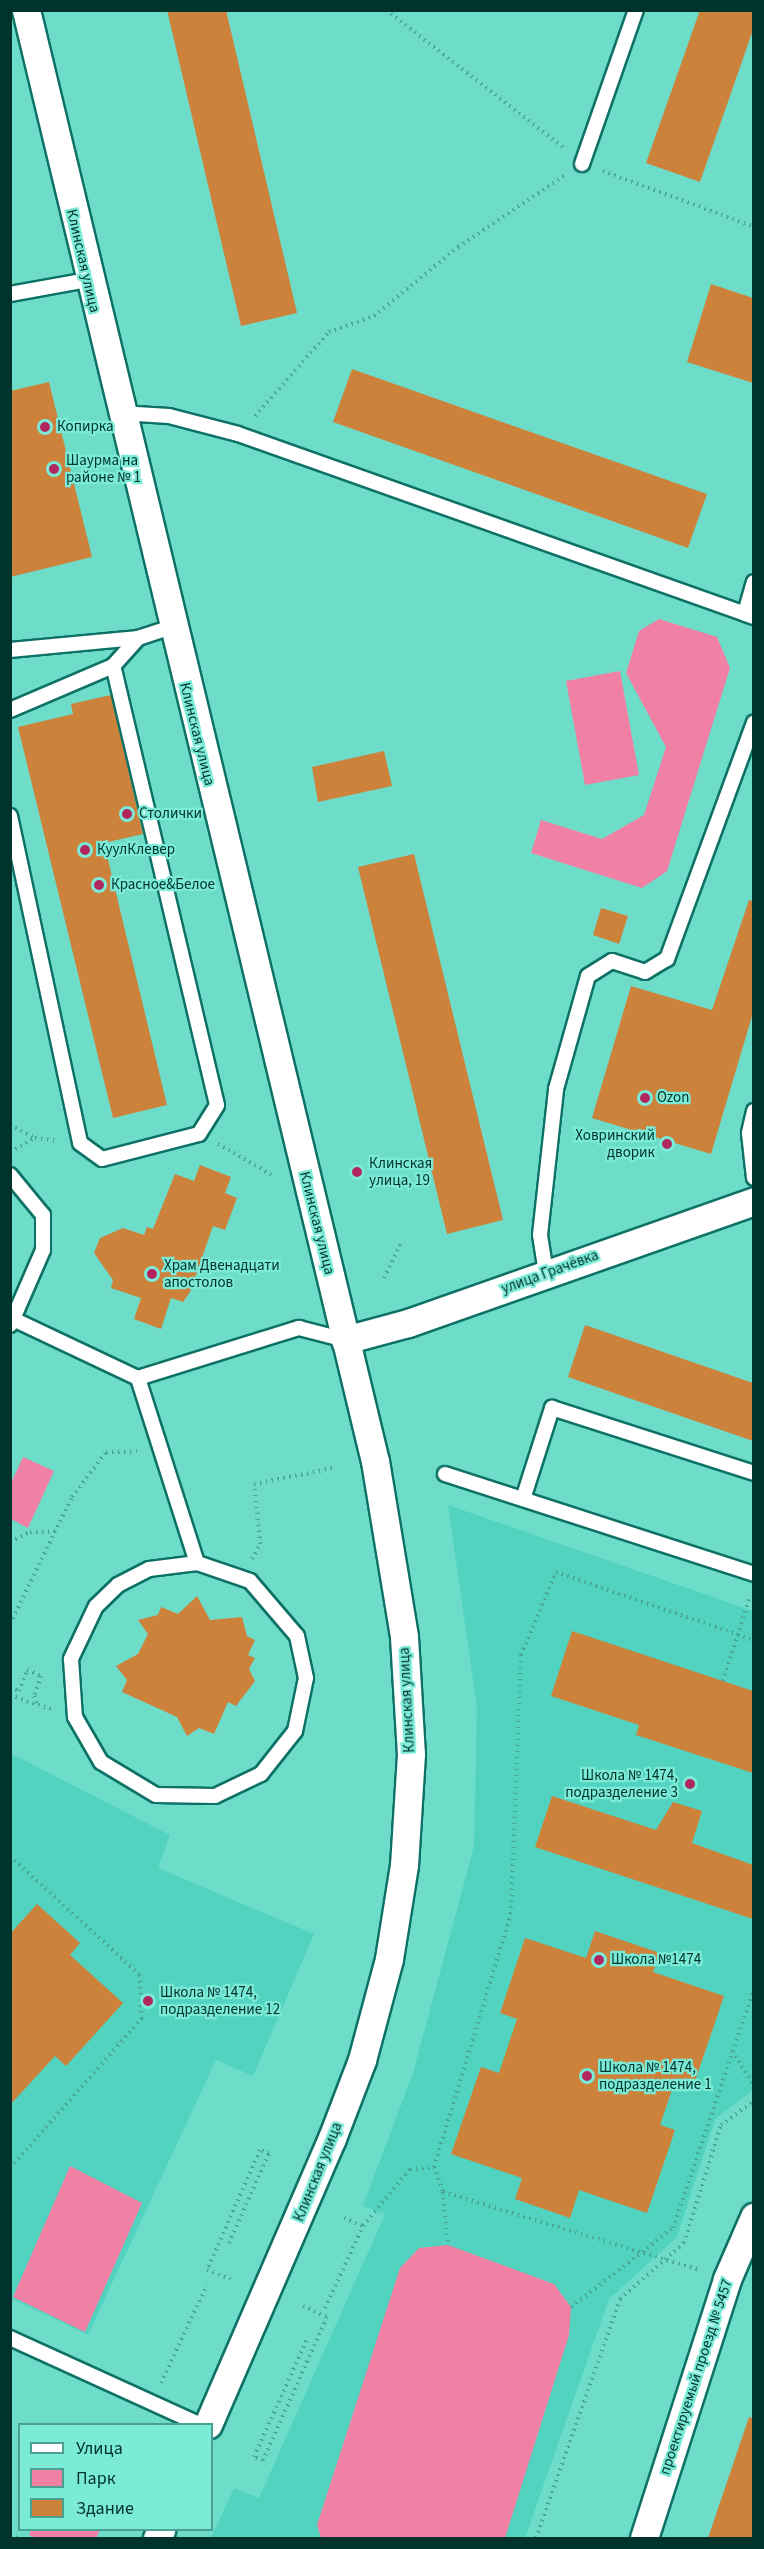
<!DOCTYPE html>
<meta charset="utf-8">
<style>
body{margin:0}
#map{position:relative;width:764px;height:2549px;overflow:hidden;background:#6dddca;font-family:"Source Sans 3",sans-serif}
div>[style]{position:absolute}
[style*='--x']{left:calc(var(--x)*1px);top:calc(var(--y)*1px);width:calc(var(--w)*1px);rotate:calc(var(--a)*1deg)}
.built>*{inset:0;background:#52d3bf}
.green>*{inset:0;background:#f081a4}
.building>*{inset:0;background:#cd823b}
.path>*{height:4px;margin-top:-2px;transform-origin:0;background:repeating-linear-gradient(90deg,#48a495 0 1.5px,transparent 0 6px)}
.roads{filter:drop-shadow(2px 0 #0e7165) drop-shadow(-2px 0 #0e7165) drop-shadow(0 2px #0e7165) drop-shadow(0 -2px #0e7165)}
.lane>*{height:14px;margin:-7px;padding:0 7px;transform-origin:7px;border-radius:7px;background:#fff}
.street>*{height:27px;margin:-13.5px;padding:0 13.5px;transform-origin:13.5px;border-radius:13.5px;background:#fff}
.dots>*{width:16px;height:16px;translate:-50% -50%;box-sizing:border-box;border:3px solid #7bead7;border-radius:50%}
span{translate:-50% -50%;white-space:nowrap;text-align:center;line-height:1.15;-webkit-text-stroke:4.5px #7bead7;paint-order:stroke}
.street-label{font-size:15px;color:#00332c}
.poi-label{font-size:15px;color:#00332c}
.left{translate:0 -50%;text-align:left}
.right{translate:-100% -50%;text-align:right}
.frame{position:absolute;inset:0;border:12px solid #00332c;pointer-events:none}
.legend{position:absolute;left:18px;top:2423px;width:195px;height:108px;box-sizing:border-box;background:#7bead7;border:2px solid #4aa193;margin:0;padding:8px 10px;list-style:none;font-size:18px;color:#00332c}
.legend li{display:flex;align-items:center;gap:12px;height:30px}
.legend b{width:30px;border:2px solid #4aa193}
</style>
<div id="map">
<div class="built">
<div style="clip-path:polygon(448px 1505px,753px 1611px,753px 2090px,715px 2119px,677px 2237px,609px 2299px,525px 2538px,211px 2538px,234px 2488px,259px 2498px,385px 2214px,363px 2206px,413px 2073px,474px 1846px,477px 1707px)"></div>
<div style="clip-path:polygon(10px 1753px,170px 1835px,158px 1868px,314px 1934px,253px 2076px,216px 2060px,88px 2335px,11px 2298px)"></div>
</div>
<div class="green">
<div style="clip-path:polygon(659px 619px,717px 637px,730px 668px,667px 871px,642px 888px,531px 853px,541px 820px,602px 839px,644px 815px,666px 747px,626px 673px,639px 631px)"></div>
<div style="clip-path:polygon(620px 671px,639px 775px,585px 785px,566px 681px)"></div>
<div style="clip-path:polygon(23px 1457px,54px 1471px,28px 1528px,11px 1519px,11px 1483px)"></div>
<div style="clip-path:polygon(70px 2166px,142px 2203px,85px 2332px,13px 2297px)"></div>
<div style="clip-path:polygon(448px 2245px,554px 2284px,571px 2307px,569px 2335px,505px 2538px,321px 2538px,317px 2525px,400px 2268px,419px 2248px)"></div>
<div style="clip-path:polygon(31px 2530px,100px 2530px,96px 2538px,36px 2538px,29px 2535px)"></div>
</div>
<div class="building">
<div style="clip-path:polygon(167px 10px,226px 10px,297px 313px,241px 326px)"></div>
<div style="clip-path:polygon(700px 10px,753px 10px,753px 30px,700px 182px,646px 163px)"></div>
<div style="clip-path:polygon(711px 284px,753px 298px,753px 383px,687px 362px)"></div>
<div style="clip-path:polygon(352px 369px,707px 494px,688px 548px,333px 422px)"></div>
<div style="clip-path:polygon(49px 382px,92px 557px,10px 577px,10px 391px)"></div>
<div style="clip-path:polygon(111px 695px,143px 834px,104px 843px,167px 1105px,113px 1118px,18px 727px,73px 714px,71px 704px)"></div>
<div style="clip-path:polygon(384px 751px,392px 786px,318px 802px,312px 767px)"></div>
<div style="clip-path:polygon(414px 854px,503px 1220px,447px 1234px,358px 867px)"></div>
<div style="clip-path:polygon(749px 900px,753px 901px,753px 1013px,711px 1154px,592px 1118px,631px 986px,712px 1010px)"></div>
<div style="clip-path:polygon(601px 908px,628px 916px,619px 944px,593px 935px)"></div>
<div style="clip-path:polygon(200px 1165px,231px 1177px,225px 1193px,237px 1198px,225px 1230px,213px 1226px,190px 1292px,183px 1302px,171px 1298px,161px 1329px,134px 1319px,141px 1298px,111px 1288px,113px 1280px,94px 1253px,100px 1238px,123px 1228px,144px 1235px,147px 1227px,153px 1229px,175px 1174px,194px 1181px)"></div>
<div style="clip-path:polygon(585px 1325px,753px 1383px,753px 1441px,568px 1377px)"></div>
<div style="clip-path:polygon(197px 1596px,210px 1620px,242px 1617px,247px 1636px,255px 1640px,248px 1655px,255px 1658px,249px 1669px,255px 1681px,236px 1706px,228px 1702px,214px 1734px,199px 1728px,187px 1736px,177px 1717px,122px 1692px,127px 1680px,116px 1666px,138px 1654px,148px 1634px,138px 1620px,158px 1615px,161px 1607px,178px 1614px)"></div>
<div style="clip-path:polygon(572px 1631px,753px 1691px,753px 1773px,636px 1735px,639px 1725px,551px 1696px)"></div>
<div style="clip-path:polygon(552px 1796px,656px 1830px,673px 1802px,702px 1811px,692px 1843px,753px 1865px,753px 1919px,535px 1847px)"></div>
<div style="clip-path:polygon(37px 1904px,80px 1943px,70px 1955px,123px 2003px,66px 2066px,55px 2056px,10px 2105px,10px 1934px)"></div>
<div style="clip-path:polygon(595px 1931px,660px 1953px,653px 1972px,724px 1996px,694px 2084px,676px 2078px,660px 2125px,675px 2130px,647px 2213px,579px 2190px,570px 2218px,515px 2199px,522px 2178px,451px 2154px,481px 2067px,499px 2073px,517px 2019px,500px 2013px,525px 1938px,586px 1958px)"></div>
<div style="clip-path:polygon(749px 2417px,753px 2418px,753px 2538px,708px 2538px)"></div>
</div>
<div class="path">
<div style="--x:386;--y:10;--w:225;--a:37.8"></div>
<div style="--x:603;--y:171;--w:161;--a:20.3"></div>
<div style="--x:255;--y:416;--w:112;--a:-48.6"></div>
<div style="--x:329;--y:332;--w:48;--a:-19.6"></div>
<div style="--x:374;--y:316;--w:109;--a:-39.4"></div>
<div style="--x:458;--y:247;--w:129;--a:-33.9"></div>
<div style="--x:10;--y:1125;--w:28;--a:27"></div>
<div style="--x:35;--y:1138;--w:24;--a:7"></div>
<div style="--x:218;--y:1144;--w:62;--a:29.9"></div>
<div style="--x:10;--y:1152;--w:28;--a:-30"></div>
<div style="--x:384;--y:1278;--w:39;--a:-64"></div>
<div style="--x:10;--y:1542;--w:22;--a:-27"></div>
<div style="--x:30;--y:1532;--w:25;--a:-2"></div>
<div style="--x:252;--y:1559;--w:17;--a:-62"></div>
<div style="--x:260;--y:1544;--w:60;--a:-95.7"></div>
<div style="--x:254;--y:1484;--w:81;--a:-11.4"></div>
<div style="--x:10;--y:1624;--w:141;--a:-64"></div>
<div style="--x:72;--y:1497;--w:56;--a:-52.9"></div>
<div style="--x:106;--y:1452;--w:31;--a:-2"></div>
<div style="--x:723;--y:1681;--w:89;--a:-72.4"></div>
<div style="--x:10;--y:1687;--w:10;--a:24"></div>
<div style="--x:19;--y:1691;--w:22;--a:-69"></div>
<div style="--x:27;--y:1670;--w:15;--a:23"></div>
<div style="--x:41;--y:1676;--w:21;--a:109"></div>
<div style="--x:34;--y:1696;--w:10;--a:66"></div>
<div style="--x:38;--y:1705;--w:15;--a:16"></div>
<div style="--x:10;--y:1695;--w:30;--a:20"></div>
<div style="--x:10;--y:1856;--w:176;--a:42.5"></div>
<div style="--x:140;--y:1975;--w:43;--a:87.3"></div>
<div style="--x:142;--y:2018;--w:200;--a:131.3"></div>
<div style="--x:732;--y:2051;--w:41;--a:57.8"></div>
<div style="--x:434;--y:2167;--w:264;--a:-73.1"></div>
<div style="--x:511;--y:1914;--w:259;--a:-87.8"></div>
<div style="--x:521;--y:1655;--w:90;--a:-67.1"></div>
<div style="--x:556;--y:1572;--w:209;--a:19"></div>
<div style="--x:443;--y:2192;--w:53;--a:84.6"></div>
<div style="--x:344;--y:2218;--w:21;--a:23"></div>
<div style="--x:229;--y:2243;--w:98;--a:-66"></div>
<div style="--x:269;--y:2153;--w:9;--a:-162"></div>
<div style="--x:260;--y:2150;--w:131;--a:113.8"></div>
<div style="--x:207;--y:2270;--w:25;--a:21"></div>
<div style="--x:303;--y:2306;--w:26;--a:25"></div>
<div style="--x:327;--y:2317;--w:157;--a:114.1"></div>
<div style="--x:263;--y:2460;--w:9;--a:-162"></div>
<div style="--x:254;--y:2457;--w:132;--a:-65.8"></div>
<div style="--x:571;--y:2307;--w:129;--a:-37.8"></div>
<div style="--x:673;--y:2228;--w:252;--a:-71.3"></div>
<div style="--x:325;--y:2308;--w:90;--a:-65.1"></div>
<div style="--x:363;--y:2226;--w:74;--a:-50.5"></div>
<div style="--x:410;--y:2169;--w:24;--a:-5"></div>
<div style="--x:434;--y:2167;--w:27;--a:70"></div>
<div style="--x:443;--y:2192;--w:268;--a:16.9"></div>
<div style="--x:161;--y:2383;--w:108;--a:-64.9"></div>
<div style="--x:10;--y:2537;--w:10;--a:6"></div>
<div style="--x:536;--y:2538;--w:253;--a:-70.6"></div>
<div style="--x:620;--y:2299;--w:85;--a:-41.2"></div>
<div style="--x:684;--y:2243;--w:124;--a:-72.6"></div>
<div style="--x:721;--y:2125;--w:41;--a:-36"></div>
</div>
<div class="roads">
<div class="lane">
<div style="--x:582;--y:164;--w:163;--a:-70.7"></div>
<div style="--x:10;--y:294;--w:78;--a:-10.3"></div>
<div style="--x:120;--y:413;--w:49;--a:3.5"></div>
<div style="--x:169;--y:416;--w:71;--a:14.6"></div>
<div style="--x:238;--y:434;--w:547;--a:19.53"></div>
<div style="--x:745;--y:613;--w:32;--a:-74"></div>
<div style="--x:10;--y:650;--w:129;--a:-5.4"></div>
<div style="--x:138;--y:638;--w:35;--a:-18"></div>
<div style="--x:10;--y:710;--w:112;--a:-23.1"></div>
<div style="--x:113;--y:666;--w:38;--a:-48"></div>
<div style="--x:10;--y:816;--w:334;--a:77.9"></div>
<div style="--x:80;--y:1143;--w:27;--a:36"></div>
<div style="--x:102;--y:1159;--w:100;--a:-14.5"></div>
<div style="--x:199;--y:1134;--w:34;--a:-58"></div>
<div style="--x:217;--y:1105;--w:451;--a:-103.3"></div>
<div style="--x:754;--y:1111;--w:23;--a:103"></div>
<div style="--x:749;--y:1133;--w:45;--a:83.7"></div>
<div style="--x:10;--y:1175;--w:52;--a:50.5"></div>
<div style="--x:43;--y:1215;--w:35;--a:90"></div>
<div style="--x:43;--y:1250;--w:75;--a:113.5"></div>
<div style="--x:546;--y:1273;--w:38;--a:-99"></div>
<div style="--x:540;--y:1235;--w:147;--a:-83.7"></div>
<div style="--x:556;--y:1089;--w:117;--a:-74.2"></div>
<div style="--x:588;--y:976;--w:28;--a:-32"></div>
<div style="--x:612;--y:961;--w:35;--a:18"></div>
<div style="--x:645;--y:972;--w:26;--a:-31"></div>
<div style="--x:667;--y:959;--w:252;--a:-69.8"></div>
<div style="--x:10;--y:1325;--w:7;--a:-63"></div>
<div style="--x:13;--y:1319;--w:138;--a:25.3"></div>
<div style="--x:445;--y:1474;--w:325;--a:17.9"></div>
<div style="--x:523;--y:1499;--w:96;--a:-72.3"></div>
<div style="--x:552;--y:1408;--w:212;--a:17.8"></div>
<div style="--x:197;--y:1563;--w:48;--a:172.9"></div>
<div style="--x:149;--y:1569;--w:35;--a:153"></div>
<div style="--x:118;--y:1585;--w:30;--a:136"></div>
<div style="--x:96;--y:1606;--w:59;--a:115.3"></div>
<div style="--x:71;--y:1659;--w:58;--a:86.1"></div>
<div style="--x:75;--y:1717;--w:52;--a:60"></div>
<div style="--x:101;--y:1762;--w:64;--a:31"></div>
<div style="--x:156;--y:1795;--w:59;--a:1"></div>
<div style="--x:215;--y:1796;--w:51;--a:-25.6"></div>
<div style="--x:261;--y:1774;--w:55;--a:-51.7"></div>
<div style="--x:295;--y:1731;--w:54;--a:-78.3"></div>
<div style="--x:306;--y:1678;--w:43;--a:-102.1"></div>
<div style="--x:297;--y:1636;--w:72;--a:-130.5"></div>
<div style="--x:250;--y:1581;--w:56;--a:-161.2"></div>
<div style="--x:197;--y:1563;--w:194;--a:-107.7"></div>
<div style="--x:138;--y:1378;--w:169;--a:-17.3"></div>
<div style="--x:299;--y:1328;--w:48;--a:14.6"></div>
<div style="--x:10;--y:2338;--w:208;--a:24.5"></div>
</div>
<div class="street">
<div style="--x:26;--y:10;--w:1492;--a:76.48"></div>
<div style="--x:375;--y:1461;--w:178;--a:80.6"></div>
<div style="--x:404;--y:1637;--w:117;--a:86.6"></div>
<div style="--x:411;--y:1754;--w:111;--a:93.6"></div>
<div style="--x:404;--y:1865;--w:95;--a:99.1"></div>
<div style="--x:389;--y:1959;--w:105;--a:105"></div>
<div style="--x:362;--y:2060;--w:84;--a:111"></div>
<div style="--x:332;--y:2138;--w:312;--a:113.4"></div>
<div style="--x:345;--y:1340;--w:65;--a:-15.1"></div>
<div style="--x:408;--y:1323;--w:367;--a:-19.4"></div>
<div style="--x:157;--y:2538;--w:9;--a:-63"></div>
<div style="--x:644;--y:2538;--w:272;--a:-72.2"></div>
<div style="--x:727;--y:2279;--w:68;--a:-66.5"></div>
</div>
</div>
<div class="dots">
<div style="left:45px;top:427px;background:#b22660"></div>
<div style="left:54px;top:469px;background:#b22660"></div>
<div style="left:127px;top:814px;background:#b22660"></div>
<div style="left:85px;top:850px;background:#b22660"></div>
<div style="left:99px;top:885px;background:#b22660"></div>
<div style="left:645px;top:1098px;background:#b22660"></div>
<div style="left:667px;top:1144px;background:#b22660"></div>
<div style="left:357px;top:1172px;background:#b22660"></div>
<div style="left:152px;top:1274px;background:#b22660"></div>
<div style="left:690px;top:1784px;background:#b22660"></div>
<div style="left:599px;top:1960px;background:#b22660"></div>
<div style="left:148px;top:2001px;background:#b22660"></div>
<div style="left:587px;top:2076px;background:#b22660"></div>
</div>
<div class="street-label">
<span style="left:83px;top:261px;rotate:77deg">Клинская улица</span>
<span style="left:197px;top:734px;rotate:76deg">Клинская улица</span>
<span style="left:317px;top:1223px;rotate:76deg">Клинская улица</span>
<span style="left:550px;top:1272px;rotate:-20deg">улица Грачёвка</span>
<span style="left:407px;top:1700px;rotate:-93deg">Клинская улица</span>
<span style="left:318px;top:2172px;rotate:-68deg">Клинская улица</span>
<span style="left:696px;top:2377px;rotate:-72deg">проектируемый проезд № 5457</span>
</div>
<div class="poi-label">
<span class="left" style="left:57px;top:427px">Копирка</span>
<span class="left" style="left:66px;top:469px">Шаурма на<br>районе № 1</span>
<span class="left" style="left:139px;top:814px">Столички</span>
<span class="left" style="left:97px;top:850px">КуулКлевер</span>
<span class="left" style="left:111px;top:885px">Красное&amp;Белое</span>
<span class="left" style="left:657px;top:1098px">Ozon</span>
<span class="right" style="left:655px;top:1144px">Ховринский<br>дворик</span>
<span class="left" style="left:369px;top:1172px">Клинская<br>улица, 19</span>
<span class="left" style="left:164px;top:1274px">Храм Двенадцати<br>апостолов</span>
<span class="right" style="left:678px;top:1784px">Школа № 1474,<br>подразделение 3</span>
<span class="left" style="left:611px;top:1960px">Школа №1474</span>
<span class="left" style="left:160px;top:2001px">Школа № 1474,<br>подразделение 12</span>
<span class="left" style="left:599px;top:2076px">Школа № 1474,<br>подразделение 1</span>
</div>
<div class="frame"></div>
<ul class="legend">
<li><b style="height:8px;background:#fff"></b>Улица</li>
<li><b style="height:16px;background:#f081a4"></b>Парк</li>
<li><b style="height:16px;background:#cd823b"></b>Здание</li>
</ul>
</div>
